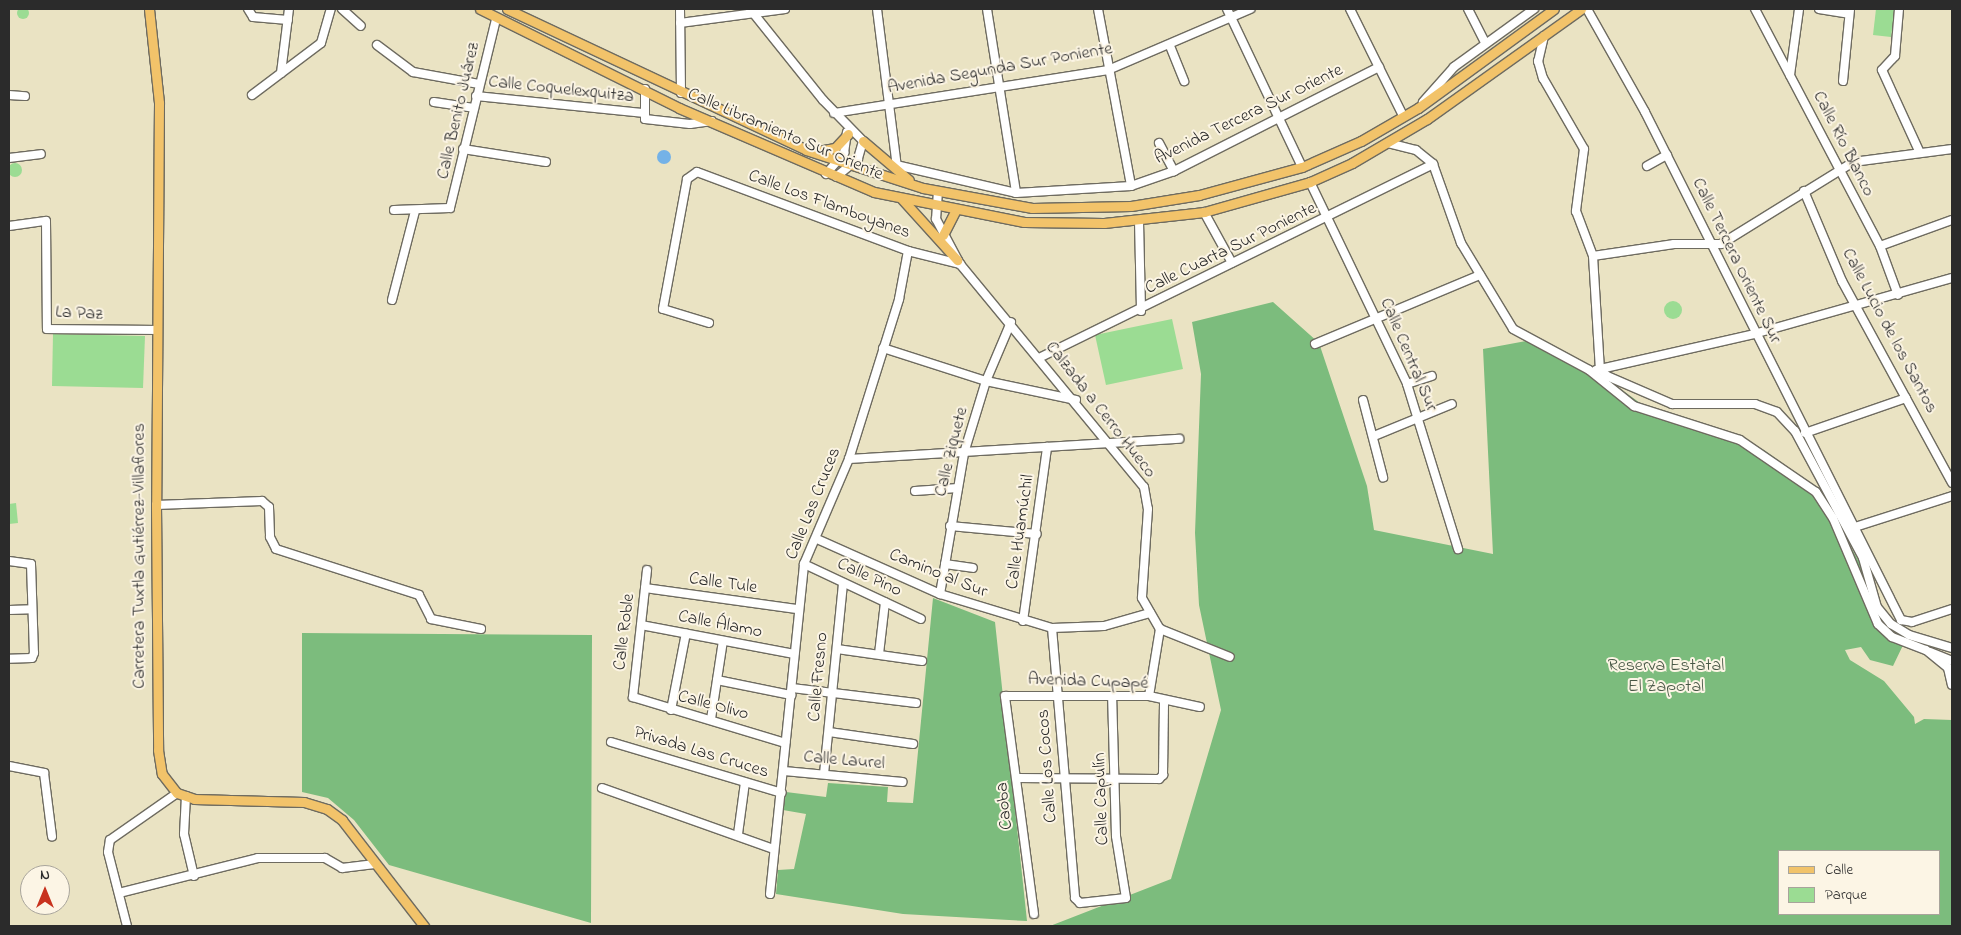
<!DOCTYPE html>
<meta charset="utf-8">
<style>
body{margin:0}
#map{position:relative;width:1961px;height:935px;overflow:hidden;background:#eae3c3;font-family:"Indie Flower",sans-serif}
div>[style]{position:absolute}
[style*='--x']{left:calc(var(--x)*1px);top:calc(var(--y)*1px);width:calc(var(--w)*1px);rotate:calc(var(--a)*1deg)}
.green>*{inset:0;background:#9bdc93}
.round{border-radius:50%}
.forest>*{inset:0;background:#7cbc7d}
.water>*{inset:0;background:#74b2e7}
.roads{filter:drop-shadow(1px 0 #6e6b60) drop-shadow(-1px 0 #6e6b60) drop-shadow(0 1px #6e6b60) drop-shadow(0 -1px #6e6b60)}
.minor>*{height:8px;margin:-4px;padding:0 4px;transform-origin:4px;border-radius:4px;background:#fff}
.major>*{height:9px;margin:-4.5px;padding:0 4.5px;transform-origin:4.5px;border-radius:4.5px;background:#f2c36a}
span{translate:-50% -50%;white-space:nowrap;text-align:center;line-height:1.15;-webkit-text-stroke:4px #fcf5e5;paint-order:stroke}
.street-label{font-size:18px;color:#2b2b2b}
.park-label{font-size:18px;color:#475745}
.frame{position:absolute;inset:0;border:10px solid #2b2b2b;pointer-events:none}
.legend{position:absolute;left:1778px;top:850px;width:162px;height:65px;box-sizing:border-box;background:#fcf5e5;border:1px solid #a8a49b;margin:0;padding:6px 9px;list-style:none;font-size:15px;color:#2b2b2b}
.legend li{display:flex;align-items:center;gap:10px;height:25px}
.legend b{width:25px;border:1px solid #a8a49b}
.north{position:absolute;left:20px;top:865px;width:50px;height:50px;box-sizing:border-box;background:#fcf5e5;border:1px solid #a8a49b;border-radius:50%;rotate:0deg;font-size:14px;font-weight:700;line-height:20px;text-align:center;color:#2b2b2b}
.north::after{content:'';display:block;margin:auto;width:18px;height:22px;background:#c8321e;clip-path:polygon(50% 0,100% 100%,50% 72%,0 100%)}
</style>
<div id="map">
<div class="green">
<div class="round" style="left:17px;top:7px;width:12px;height:12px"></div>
<div style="clip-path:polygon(1876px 9px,1895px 9px,1891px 37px,1873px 35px)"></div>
<div class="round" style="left:8px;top:163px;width:14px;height:14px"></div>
<div class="round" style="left:1664px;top:301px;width:18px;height:18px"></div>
<div style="clip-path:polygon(1172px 319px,1183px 369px,1106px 385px,1095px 335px)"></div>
<div style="clip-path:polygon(53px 334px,145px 336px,143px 388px,52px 386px)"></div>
<div style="clip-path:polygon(16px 503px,18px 523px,9px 524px,9px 504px)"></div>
</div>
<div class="forest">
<div style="clip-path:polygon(evenodd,1273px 302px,1319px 343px,1367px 486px,1374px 530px,1493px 554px,1483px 349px,1536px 339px,1593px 369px,1647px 408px,1764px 450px,1821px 491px,1865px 573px,1871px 599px,1905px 641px,1893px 666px,1870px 660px,1861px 647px,1845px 650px,1850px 660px,1884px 681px,1914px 717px,1915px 724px,1924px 719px,1952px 720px,1952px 926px,1050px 926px,1171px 879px,1221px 710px,1199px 605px,1195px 533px,1201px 374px,1192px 322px,1273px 302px,1780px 851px,1940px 851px,1940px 914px,1780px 914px,1780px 851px)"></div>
<div style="clip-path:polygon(933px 598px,995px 622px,1027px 921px,903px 914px,776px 894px,778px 870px,794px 869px,806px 814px,783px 810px,786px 792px,826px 797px,828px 783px,888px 787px,887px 802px,913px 803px)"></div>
<div style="clip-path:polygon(302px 633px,592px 635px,591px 923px,389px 865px,354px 820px,328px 798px,302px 792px)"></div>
</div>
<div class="water">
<div class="round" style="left:657px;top:150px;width:14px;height:14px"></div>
</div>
<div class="roads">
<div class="minor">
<div style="--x:248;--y:9;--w:9;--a:58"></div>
<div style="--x:253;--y:17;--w:35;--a:5"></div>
<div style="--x:342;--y:9;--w:25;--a:42"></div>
<div style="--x:680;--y:9;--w:84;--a:89.3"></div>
<div style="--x:750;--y:9;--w:117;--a:51.3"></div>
<div style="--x:823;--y:100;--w:57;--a:45.7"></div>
<div style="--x:863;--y:141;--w:19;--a:106"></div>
<div style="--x:858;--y:159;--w:28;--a:141"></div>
<div style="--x:877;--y:9;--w:160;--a:82.8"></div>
<div style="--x:987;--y:9;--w:186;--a:81"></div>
<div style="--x:1098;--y:9;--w:180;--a:79.4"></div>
<div style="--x:1227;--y:9;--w:175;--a:64.6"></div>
<div style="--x:1350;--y:9;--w:119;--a:63.6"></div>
<div style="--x:1468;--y:9;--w:38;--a:63"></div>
<div style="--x:1587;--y:9;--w:118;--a:60.6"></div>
<div style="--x:1645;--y:112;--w:569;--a:63.25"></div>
<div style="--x:1901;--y:620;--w:11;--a:10"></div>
<div style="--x:1912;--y:622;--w:42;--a:-18"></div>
<div style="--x:1755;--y:9;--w:268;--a:62.2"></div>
<div style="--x:1880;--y:246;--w:52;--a:69.8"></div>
<div style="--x:1819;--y:9;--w:30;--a:9"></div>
<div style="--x:1899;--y:9;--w:47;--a:94.9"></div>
<div style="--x:1895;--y:56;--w:19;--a:133"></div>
<div style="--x:1882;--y:70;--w:91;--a:65.4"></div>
<div style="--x:680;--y:23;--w:106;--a:-7.6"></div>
<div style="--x:1544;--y:36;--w:26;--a:103"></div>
<div style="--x:1538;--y:61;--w:18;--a:74"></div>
<div style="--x:1543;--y:78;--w:82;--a:60"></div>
<div style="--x:1584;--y:149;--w:63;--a:97.4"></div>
<div style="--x:1576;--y:211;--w:48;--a:69.3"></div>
<div style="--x:1593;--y:256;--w:113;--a:86.5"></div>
<div style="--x:1600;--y:369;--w:10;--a:45"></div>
<div style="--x:1607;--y:376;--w:71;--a:23.3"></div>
<div style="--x:1672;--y:404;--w:83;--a:0"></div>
<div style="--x:1755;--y:404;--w:23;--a:20"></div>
<div style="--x:1777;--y:412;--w:26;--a:47"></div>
<div style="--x:1795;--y:431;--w:144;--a:61.8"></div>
<div style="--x:1863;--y:558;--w:51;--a:74.1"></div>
<div style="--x:1877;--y:607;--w:22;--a:51"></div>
<div style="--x:1891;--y:624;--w:21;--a:31"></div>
<div style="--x:1909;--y:635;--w:45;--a:16.8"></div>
<div style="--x:377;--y:45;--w:45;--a:36.9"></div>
<div style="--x:413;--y:72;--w:67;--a:10.3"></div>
<div style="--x:1170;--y:46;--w:38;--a:68"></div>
<div style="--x:281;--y:73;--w:64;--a:-82.9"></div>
<div style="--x:1790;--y:75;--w:67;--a:-82.2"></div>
<div style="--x:1843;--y:81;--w:72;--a:-84.4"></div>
<div style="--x:645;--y:89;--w:30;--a:90"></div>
<div style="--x:645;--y:119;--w:45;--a:6.3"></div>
<div style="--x:690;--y:124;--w:22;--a:-8"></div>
<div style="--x:9;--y:95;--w:16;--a:4"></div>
<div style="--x:252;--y:95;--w:86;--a:-37"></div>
<div style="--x:321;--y:43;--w:35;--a:-74"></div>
<div style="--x:476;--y:96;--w:167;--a:5.8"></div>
<div style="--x:434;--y:102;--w:40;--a:8.5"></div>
<div style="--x:1423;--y:102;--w:47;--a:-48.5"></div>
<div style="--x:1454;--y:67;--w:99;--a:-35.9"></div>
<div style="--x:834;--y:113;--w:277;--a:-8.9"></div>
<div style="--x:1108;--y:70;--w:155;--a:-23.2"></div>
<div style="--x:1159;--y:143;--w:32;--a:62"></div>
<div style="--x:1388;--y:143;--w:29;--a:14"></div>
<div style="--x:1416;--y:150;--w:22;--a:39"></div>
<div style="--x:1433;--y:164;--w:84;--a:70.5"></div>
<div style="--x:1461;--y:243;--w:100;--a:58.8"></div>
<div style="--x:1513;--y:329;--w:86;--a:28.3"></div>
<div style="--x:1589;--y:370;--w:58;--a:38.7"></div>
<div style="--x:1634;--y:406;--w:111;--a:17.8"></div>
<div style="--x:1740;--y:440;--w:92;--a:34.4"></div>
<div style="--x:1816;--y:492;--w:31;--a:57"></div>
<div style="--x:1833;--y:518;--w:115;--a:67"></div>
<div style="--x:1878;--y:624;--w:19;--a:43"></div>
<div style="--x:1892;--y:637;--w:36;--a:21"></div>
<div style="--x:1926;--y:650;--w:28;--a:39"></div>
<div style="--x:1948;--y:668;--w:17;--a:77"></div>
<div style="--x:463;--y:149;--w:84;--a:8.9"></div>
<div style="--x:9;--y:158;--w:32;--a:-7"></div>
<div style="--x:896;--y:165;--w:123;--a:13.1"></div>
<div style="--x:1016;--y:193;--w:115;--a:-3.5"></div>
<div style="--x:1131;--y:186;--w:46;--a:-19.2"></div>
<div style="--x:1174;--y:171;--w:230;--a:-26.9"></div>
<div style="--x:1647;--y:166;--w:23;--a:-29"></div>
<div style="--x:826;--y:174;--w:28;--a:-49"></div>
<div style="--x:844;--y:153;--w:21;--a:-82"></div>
<div style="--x:1310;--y:182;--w:224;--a:64.3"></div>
<div style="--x:1407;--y:384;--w:173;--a:72.8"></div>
<div style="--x:938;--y:191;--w:28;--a:94"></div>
<div style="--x:936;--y:219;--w:51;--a:61.9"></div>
<div style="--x:960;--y:264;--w:289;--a:50.5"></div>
<div style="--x:1144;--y:487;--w:22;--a:80"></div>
<div style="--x:1148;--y:509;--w:89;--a:93.9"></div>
<div style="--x:1142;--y:598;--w:36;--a:60"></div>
<div style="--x:1160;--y:629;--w:75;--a:21.8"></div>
<div style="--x:1804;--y:191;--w:98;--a:67.1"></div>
<div style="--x:1842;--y:281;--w:230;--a:61.4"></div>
<div style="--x:394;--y:210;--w:56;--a:-2"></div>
<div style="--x:450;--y:208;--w:194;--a:-76.3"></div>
<div style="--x:1204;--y:212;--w:58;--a:61.2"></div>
<div style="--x:1139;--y:221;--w:90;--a:88.7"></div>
<div style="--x:9;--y:226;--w:37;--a:-8"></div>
<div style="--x:46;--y:221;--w:108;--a:89.5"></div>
<div style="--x:47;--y:329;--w:109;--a:0.5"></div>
<div style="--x:1880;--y:246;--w:77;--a:-19.9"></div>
<div style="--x:1593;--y:256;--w:82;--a:-8.4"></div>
<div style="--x:1674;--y:244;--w:47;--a:0"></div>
<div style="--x:1721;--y:244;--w:155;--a:-31.8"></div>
<div style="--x:1853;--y:162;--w:100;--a:-7.5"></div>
<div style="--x:392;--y:300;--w:92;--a:-75.5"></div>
<div style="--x:709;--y:323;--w:48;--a:-163.1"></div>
<div style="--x:663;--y:309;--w:132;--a:-79.5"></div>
<div style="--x:687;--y:179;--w:12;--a:-35"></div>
<div style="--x:697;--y:172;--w:225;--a:20.5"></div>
<div style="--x:908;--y:251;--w:54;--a:14"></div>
<div style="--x:1315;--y:344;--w:179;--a:-22.7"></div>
<div style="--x:883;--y:348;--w:108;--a:17.8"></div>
<div style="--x:986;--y:381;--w:92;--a:11.9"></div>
<div style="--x:1041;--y:357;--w:437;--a:-26.2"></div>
<div style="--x:1596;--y:370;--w:162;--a:-12.8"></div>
<div style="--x:1754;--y:334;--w:206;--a:-15.8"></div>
<div style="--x:1407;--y:384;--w:26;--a:-18"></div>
<div style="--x:1363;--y:400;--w:80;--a:75.4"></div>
<div style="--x:1805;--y:433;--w:107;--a:-19.1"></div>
<div style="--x:1374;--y:436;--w:84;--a:-22.3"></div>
<div style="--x:849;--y:459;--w:331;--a:-3.5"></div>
<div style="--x:915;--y:491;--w:43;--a:-4"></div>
<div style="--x:156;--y:505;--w:106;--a:-2.2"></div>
<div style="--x:262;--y:501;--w:9;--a:41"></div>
<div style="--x:269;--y:507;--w:30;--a:88"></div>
<div style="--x:270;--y:537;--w:13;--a:63"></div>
<div style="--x:276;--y:549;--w:150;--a:17.8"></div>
<div style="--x:419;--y:595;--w:27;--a:63"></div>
<div style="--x:431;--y:619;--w:51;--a:11.3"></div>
<div style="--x:950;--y:526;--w:87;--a:5.3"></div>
<div style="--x:1855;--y:527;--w:102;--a:-17.7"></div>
<div style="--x:817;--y:539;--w:135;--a:24.1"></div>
<div style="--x:940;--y:594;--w:117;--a:16.9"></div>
<div style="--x:1052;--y:628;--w:52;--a:-2.2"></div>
<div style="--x:1104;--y:626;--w:48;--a:-15.8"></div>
<div style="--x:9;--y:561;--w:22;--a:8"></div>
<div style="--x:31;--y:564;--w:89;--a:88.1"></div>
<div style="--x:34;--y:653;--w:5;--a:112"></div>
<div style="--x:32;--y:658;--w:23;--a:178"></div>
<div style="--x:804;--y:564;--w:129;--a:25.2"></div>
<div style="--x:945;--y:564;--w:28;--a:8"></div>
<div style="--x:647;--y:570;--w:128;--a:96.3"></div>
<div style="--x:633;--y:697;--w:159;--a:16.8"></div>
<div style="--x:645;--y:588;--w:153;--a:7.9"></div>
<div style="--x:940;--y:594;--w:143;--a:-80.3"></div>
<div style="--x:964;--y:453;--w:75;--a:-73"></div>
<div style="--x:986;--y:381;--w:64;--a:-67"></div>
<div style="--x:9;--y:610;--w:23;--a:-2"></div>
<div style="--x:1023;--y:621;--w:176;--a:-82.1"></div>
<div style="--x:641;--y:625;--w:156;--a:10.7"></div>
<div style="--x:1052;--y:628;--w:271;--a:85.1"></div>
<div style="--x:1075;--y:898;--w:7;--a:45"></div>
<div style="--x:1080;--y:903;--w:46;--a:-6.2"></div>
<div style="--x:1126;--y:898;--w:63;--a:-99.2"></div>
<div style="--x:1116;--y:836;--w:140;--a:-91.6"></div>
<div style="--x:837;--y:649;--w:86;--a:8"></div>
<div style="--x:1930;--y:652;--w:24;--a:22"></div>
<div style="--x:879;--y:654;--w:52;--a:-83.4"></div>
<div style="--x:717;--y:680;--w:76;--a:11.5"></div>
<div style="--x:792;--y:688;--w:125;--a:6.9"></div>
<div style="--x:1149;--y:696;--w:68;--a:-80.7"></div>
<div style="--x:671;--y:710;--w:78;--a:-79"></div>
<div style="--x:711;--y:719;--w:79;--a:-81.3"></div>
<div style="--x:829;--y:732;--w:85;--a:8.1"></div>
<div style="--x:611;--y:742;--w:178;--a:16.6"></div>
<div style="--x:9;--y:766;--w:36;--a:11"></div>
<div style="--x:44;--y:773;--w:64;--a:82.8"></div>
<div style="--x:784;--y:771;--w:119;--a:5.3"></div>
<div style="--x:824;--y:774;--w:192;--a:-84.3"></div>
<div style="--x:1017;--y:778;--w:142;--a:0.4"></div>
<div style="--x:1159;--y:779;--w:6;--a:-45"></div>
<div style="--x:1163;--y:775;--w:74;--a:-89.2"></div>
<div style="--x:602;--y:788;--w:182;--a:19.6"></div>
<div style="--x:186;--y:796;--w:38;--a:93"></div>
<div style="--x:184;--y:834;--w:43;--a:76.6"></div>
<div style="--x:738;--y:834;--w:52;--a:-82.3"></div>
<div style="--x:119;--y:893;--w:143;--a:-14.1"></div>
<div style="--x:258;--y:858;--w:67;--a:0"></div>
<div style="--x:325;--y:858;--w:20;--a:30"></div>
<div style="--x:342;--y:868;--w:33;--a:-7"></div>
<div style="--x:770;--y:894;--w:332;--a:-84.1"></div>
<div style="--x:804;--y:564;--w:114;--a:-66.8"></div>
<div style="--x:849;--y:459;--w:168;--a:-72.6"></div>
<div style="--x:899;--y:299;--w:49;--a:-79.4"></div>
<div style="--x:1034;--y:914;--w:220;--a:-97.6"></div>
<div style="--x:1005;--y:696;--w:144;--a:0"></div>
<div style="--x:1149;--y:696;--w:52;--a:12.2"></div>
<div style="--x:127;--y:926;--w:76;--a:-104.4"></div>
<div style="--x:108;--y:852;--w:12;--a:-81"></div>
<div style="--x:110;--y:840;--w:82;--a:-35"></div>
</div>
<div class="major">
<div style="--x:149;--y:9;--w:95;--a:83.9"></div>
<div style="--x:159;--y:103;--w:402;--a:90.4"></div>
<div style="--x:156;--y:505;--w:245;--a:89.5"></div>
<div style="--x:158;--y:750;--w:24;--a:81"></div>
<div style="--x:162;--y:774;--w:24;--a:52"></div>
<div style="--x:177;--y:793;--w:18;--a:19"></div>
<div style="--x:194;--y:799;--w:110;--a:1.6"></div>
<div style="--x:304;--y:802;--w:24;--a:17"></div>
<div style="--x:327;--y:809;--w:19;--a:36"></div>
<div style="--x:342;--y:820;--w:134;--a:52.3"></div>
<div style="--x:480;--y:9;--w:222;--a:26.4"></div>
<div style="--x:679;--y:108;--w:212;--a:23.3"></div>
<div style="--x:874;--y:192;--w:153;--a:11.3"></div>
<div style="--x:1024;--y:222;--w:80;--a:0.7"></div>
<div style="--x:1104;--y:223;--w:101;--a:-6.3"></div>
<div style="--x:1204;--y:212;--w:110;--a:-15.8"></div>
<div style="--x:1310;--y:182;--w:46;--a:-24.3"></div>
<div style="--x:1352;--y:163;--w:87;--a:-30.4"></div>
<div style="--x:1427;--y:119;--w:189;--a:-35.5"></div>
<div style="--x:507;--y:9;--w:331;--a:25.2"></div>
<div style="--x:806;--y:150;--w:123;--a:18"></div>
<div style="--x:923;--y:188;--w:111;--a:10.4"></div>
<div style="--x:1032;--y:208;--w:99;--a:-1.2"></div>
<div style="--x:1131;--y:206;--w:69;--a:-9.2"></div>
<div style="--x:1199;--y:195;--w:107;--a:-15.2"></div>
<div style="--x:1302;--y:167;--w:64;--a:-23.8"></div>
<div style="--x:1361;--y:141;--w:66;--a:-30.1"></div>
<div style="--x:1418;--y:108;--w:168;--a:-36.1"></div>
<div style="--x:863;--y:141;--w:60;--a:40.3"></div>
<div style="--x:818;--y:151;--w:17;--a:-10"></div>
<div style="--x:835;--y:148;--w:19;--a:-47"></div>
<div style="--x:901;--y:198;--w:84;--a:47.9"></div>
<div style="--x:943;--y:235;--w:27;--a:-63"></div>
</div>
</div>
<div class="street-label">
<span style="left:1000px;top:69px;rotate:-10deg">Avenida Segunda Sur Poniente</span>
<span style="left:561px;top:90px;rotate:6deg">Calle Coquelexquitza</span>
<span style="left:459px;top:111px;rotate:-77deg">Calle Benito Juárez</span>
<span style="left:1249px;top:115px;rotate:-26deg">Avenida Tercera Sur Oriente</span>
<span style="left:785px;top:135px;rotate:23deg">Calle Libramiento Sur Oriente</span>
<span style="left:1843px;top:144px;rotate:63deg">Calle Río Blanco</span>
<span style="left:829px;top:205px;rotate:20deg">Calle Los Flamboyanes</span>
<span style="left:1231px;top:249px;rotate:-26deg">Calle Cuarta Sur Poniente</span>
<span style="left:1736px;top:261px;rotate:64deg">Calle Tercera Oriente Sur</span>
<span style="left:79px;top:314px;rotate:3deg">La Paz</span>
<span style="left:1889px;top:331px;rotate:62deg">Calle Lucio de los Santos</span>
<span style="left:1408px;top:355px;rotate:67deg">Calle Central Sur</span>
<span style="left:1100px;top:410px;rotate:52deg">Calzada a Cerro Hueco</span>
<span style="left:952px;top:452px;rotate:-76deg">Calle Ziquete</span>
<span style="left:814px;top:504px;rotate:-68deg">Calle Las Cruces</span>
<span style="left:1021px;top:532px;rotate:-82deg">Calle Huamúchil</span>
<span style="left:140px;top:556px;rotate:-90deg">Carretera Tuxtla Gutiérrez-Villaflores</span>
<span style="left:938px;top:574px;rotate:22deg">Camino al Sur</span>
<span style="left:869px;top:578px;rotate:25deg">Calle Pino</span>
<span style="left:723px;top:584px;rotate:8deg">Calle Tule</span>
<span style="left:720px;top:625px;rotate:11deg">Calle Álamo</span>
<span style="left:625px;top:632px;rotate:-83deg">Calle Roble</span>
<span style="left:819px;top:677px;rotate:-85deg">Calle Fresno</span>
<span style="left:1088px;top:682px;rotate:2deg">Avenida Cupapé</span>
<span style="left:713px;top:706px;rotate:15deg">Calle Olivo</span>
<span style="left:701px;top:753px;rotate:17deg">Privada Las Cruces</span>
<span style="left:844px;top:761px;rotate:5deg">Calle Laurel</span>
<span style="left:1048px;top:766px;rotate:-94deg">Calle Los Cocos</span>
<span style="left:1102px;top:799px;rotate:-92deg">Calle Capulín</span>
<span style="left:1005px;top:806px;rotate:-96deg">Caoba</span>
</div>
<div class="park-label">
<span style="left:1666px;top:677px">Reserva Estatal<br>El Zapotal</span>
</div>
<div class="frame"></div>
<ul class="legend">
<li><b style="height:6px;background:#f2c36a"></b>Calle</li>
<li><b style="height:14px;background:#9bdc93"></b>Parque</li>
</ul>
<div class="north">N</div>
</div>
